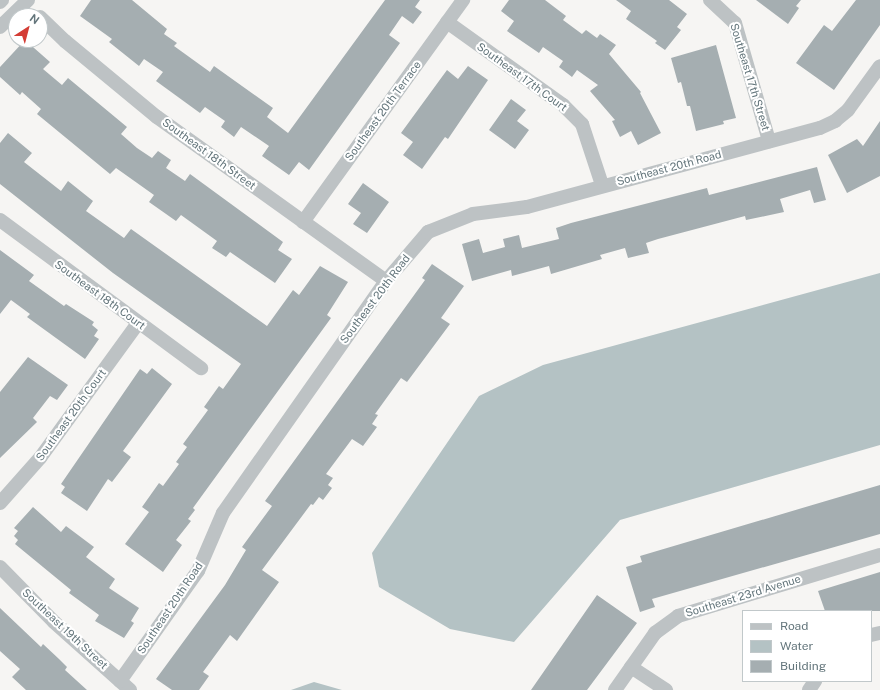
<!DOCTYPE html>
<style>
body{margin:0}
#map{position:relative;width:880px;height:690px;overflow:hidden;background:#f6f5f3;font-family:"Public Sans",sans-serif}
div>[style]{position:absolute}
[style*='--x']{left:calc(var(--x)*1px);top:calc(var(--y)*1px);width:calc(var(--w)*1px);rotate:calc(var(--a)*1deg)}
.water>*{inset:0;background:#b4c2c4}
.building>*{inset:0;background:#a5aeb1}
.minor>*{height:14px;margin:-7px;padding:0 7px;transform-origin:7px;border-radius:7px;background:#bdc2c4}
span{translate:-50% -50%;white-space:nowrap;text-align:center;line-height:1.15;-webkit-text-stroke:4px #fff;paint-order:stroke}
.street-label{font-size:11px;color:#63757b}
.legend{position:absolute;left:742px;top:610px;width:130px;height:72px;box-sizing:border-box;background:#fff;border:1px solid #c1c8ca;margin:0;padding:5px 7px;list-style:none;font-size:12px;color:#63757b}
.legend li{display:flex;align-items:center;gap:8px;height:20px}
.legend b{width:20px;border:1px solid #c1c8ca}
.north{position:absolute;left:8px;top:8px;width:40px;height:40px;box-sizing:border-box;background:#fff;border:1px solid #c1c8ca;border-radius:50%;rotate:36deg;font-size:11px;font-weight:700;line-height:16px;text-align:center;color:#63757b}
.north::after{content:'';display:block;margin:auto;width:14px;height:18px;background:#d43d35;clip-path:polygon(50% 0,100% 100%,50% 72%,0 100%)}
</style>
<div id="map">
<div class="water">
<div style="clip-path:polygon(880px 273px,880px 445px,620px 520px,514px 642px,450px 629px,379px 587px,372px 553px,479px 396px,543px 365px)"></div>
<div style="clip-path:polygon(314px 682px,342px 690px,291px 690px)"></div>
</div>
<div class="building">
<div style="clip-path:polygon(91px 0,132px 0,167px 29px,164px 34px,177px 43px,174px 46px,210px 72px,214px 66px,273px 108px,267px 117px,288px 133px,385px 0,420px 0,415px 7px,422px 12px,413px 24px,402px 16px,389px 35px,400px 43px,309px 170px,299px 162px,289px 175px,262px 156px,269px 146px,241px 127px,234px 137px,221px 127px,225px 121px,205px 107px,200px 113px,156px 81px,163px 72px,144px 59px,139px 66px,109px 42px,112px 39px,80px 16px)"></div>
<div style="clip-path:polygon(509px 0,545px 0,566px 16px,563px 20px,582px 34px,586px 30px,597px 38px,600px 34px,616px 45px,609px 54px,641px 92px,640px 93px,661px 133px,638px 145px,631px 131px,620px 137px,612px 121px,615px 120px,590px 91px,598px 85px,577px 70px,572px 77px,559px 67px,563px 61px,543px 47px,539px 53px,507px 31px,514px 21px,501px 11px)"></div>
<div style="clip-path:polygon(616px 0,669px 0,687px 14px,677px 27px,681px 30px,665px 50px,655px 43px,657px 41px,626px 19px,631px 11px)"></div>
<div style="clip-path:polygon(756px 0,801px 0,796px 6px,799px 8px,788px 24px)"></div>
<div style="clip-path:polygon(856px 0,880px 0,880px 25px,834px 90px,796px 63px,824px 25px,832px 31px)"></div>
<div style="clip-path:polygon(25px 40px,50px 62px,43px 69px,62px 85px,68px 78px,127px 127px,121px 134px,137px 148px,152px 158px,158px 151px,171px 160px,166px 168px,185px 181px,190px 174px,283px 242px,278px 250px,292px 259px,275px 283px,230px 252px,226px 257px,212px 248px,217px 241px,181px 215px,176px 221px,149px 202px,154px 195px,116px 168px,110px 174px,37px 114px,41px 109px,22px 92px,20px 95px,0 77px,0 67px)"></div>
<div style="clip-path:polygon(716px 45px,736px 118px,723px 121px,724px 124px,696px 131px,690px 106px,687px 106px,681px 82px,678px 83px,671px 58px)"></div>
<div style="clip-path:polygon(468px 66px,488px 80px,448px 139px,445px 137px,422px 169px,403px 155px,413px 142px,401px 133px,447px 70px,458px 79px)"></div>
<div style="clip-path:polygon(511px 99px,526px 110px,517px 121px,529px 130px,515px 149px,489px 130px)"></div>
<div style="clip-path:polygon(880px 121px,880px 176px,847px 193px,828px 155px,857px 139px,863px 146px)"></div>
<div style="clip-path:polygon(8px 133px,32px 153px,24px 162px,61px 191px,68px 181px,93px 201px,86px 211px,124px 238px,131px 229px,267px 326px,293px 290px,299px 295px,320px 266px,348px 282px,327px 315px,331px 318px,193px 508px,195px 510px,188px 519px,191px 521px,176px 540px,182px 545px,163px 572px,125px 544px,149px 512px,142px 507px,159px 483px,163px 486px,179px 464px,176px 462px,187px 447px,183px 444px,208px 410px,204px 407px,219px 386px,223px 389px,241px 364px,113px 273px,0 184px,0 143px)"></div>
<div style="clip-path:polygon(817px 167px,826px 200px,814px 203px,810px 190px,780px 199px,784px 212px,746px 220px,745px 216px,658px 239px,646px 243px,649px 253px,628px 258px,625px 248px,600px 255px,602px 259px,551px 274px,549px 266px,512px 276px,511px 270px,472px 281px,462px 244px,479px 239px,483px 253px,505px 247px,503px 239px,519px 235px,522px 248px,559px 239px,556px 228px,571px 223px,707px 188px,709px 195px)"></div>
<div style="clip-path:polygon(363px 183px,389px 202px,367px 233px,353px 224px,361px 213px,348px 204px)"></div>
<div style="clip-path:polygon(0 250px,34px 275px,29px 281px,64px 306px,66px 304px,94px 322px,92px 325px,98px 330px,94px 336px,99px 339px,85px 359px,27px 317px,30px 314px,11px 300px,0 314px)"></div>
<div style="clip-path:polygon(432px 264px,464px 286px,441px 318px,450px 324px,407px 382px,401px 378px,375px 414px,378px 415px,372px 424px,377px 427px,363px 446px,352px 439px,326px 474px,333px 478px,328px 485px,332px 488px,323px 500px,319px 497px,313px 505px,311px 504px,262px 570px,279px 582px,237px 641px,230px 635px,203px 672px,209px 676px,199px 690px,172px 690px,156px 679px,225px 585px,246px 550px,242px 547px,272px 506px,265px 501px,425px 280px,422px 278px)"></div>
<div style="clip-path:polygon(28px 357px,68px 385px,57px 400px,50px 396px,33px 418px,37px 422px,0 458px,0 392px)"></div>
<div style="clip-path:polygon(152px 368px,172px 384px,123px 451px,131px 457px,112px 482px,108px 479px,87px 511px,61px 493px,65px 487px,61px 484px,140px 369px,147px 374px)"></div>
<div style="clip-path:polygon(880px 485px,880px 534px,652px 599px,655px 607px,640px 612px,626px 567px,642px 562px,640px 556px)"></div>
<div style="clip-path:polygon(33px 507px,61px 532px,66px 526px,94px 547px,86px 557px,115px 579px,109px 588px,139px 608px,131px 621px,134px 623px,124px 638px,95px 621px,99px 615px,69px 593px,71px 590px,15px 544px,18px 540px,14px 536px,18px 531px,14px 528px)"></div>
<div style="clip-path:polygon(880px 572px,880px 611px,825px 611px,818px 591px)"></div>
<div style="clip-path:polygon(597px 595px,637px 623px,628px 635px,587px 690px,531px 690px)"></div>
<div style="clip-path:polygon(0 608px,41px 647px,43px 644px,59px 659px,67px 667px,65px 670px,87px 690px,26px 690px,12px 677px,20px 669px,0 651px)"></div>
</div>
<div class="minor">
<div style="--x:710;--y:0;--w:34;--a:43"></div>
<div style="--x:735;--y:23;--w:123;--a:73.9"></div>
<div style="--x:0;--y:2;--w:3;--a:-45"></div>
<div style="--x:40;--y:17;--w:35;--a:44"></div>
<div style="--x:65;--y:41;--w:119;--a:39.6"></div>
<div style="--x:157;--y:117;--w:282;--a:35.6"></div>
<div style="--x:447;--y:22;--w:143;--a:35.6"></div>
<div style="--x:563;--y:105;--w:27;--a:45"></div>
<div style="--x:582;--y:124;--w:64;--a:71.8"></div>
<div style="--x:0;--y:27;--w:39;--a:-44"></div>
<div style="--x:0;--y:220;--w:250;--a:36.4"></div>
<div style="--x:303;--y:222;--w:274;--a:-54.2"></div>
<div style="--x:0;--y:503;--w:60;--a:-48.4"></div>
<div style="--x:40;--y:458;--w:167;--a:-54"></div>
<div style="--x:0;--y:567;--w:77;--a:45.5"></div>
<div style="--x:54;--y:622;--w:102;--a:41.8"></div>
<div style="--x:871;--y:635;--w:9;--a:-13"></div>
<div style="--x:631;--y:667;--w:42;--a:33.3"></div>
<div style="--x:120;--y:681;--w:135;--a:-54.7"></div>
<div style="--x:198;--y:571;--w:63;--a:-66.7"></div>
<div style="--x:223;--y:513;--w:284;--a:-54.9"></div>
<div style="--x:386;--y:281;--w:65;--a:-49.4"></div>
<div style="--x:428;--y:232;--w:48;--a:-21.8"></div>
<div style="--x:473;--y:214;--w:54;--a:-7.4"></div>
<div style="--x:527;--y:207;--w:303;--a:-15.1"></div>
<div style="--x:820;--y:128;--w:17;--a:-25"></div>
<div style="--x:835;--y:121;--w:17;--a:-40"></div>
<div style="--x:848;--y:110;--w:54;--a:-54"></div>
<div style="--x:615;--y:690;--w:70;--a:-54.9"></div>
<div style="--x:655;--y:633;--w:29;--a:-36"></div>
<div style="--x:678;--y:616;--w:211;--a:-16.8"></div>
<div style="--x:809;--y:690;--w:11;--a:-56"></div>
</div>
<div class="street-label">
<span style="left:522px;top:77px;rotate:36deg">Southeast 17th Court</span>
<span style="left:750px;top:77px;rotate:73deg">Southeast 17th Street</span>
<span style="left:383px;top:111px;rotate:-54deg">Southeast 20th Terrace</span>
<span style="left:209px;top:154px;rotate:36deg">Southeast 18th Street</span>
<span style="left:669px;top:168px;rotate:-15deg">Southeast 20th Road</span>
<span style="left:100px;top:295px;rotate:36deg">Southeast 18th Court</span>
<span style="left:375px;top:299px;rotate:-53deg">Southeast 20th Road</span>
<span style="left:71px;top:415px;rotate:-54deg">Southeast 20th Court</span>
<span style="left:743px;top:596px;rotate:-17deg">Southeast 23rd Avenue</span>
<span style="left:170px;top:608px;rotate:-56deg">Southeast 20th Road</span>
<span style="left:65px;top:629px;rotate:43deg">Southeast 19th Street</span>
</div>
<ul class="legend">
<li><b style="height:5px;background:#bdc2c4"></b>Road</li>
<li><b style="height:11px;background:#b4c2c4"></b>Water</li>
<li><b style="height:11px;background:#a5aeb1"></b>Building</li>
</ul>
<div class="north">N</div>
</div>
